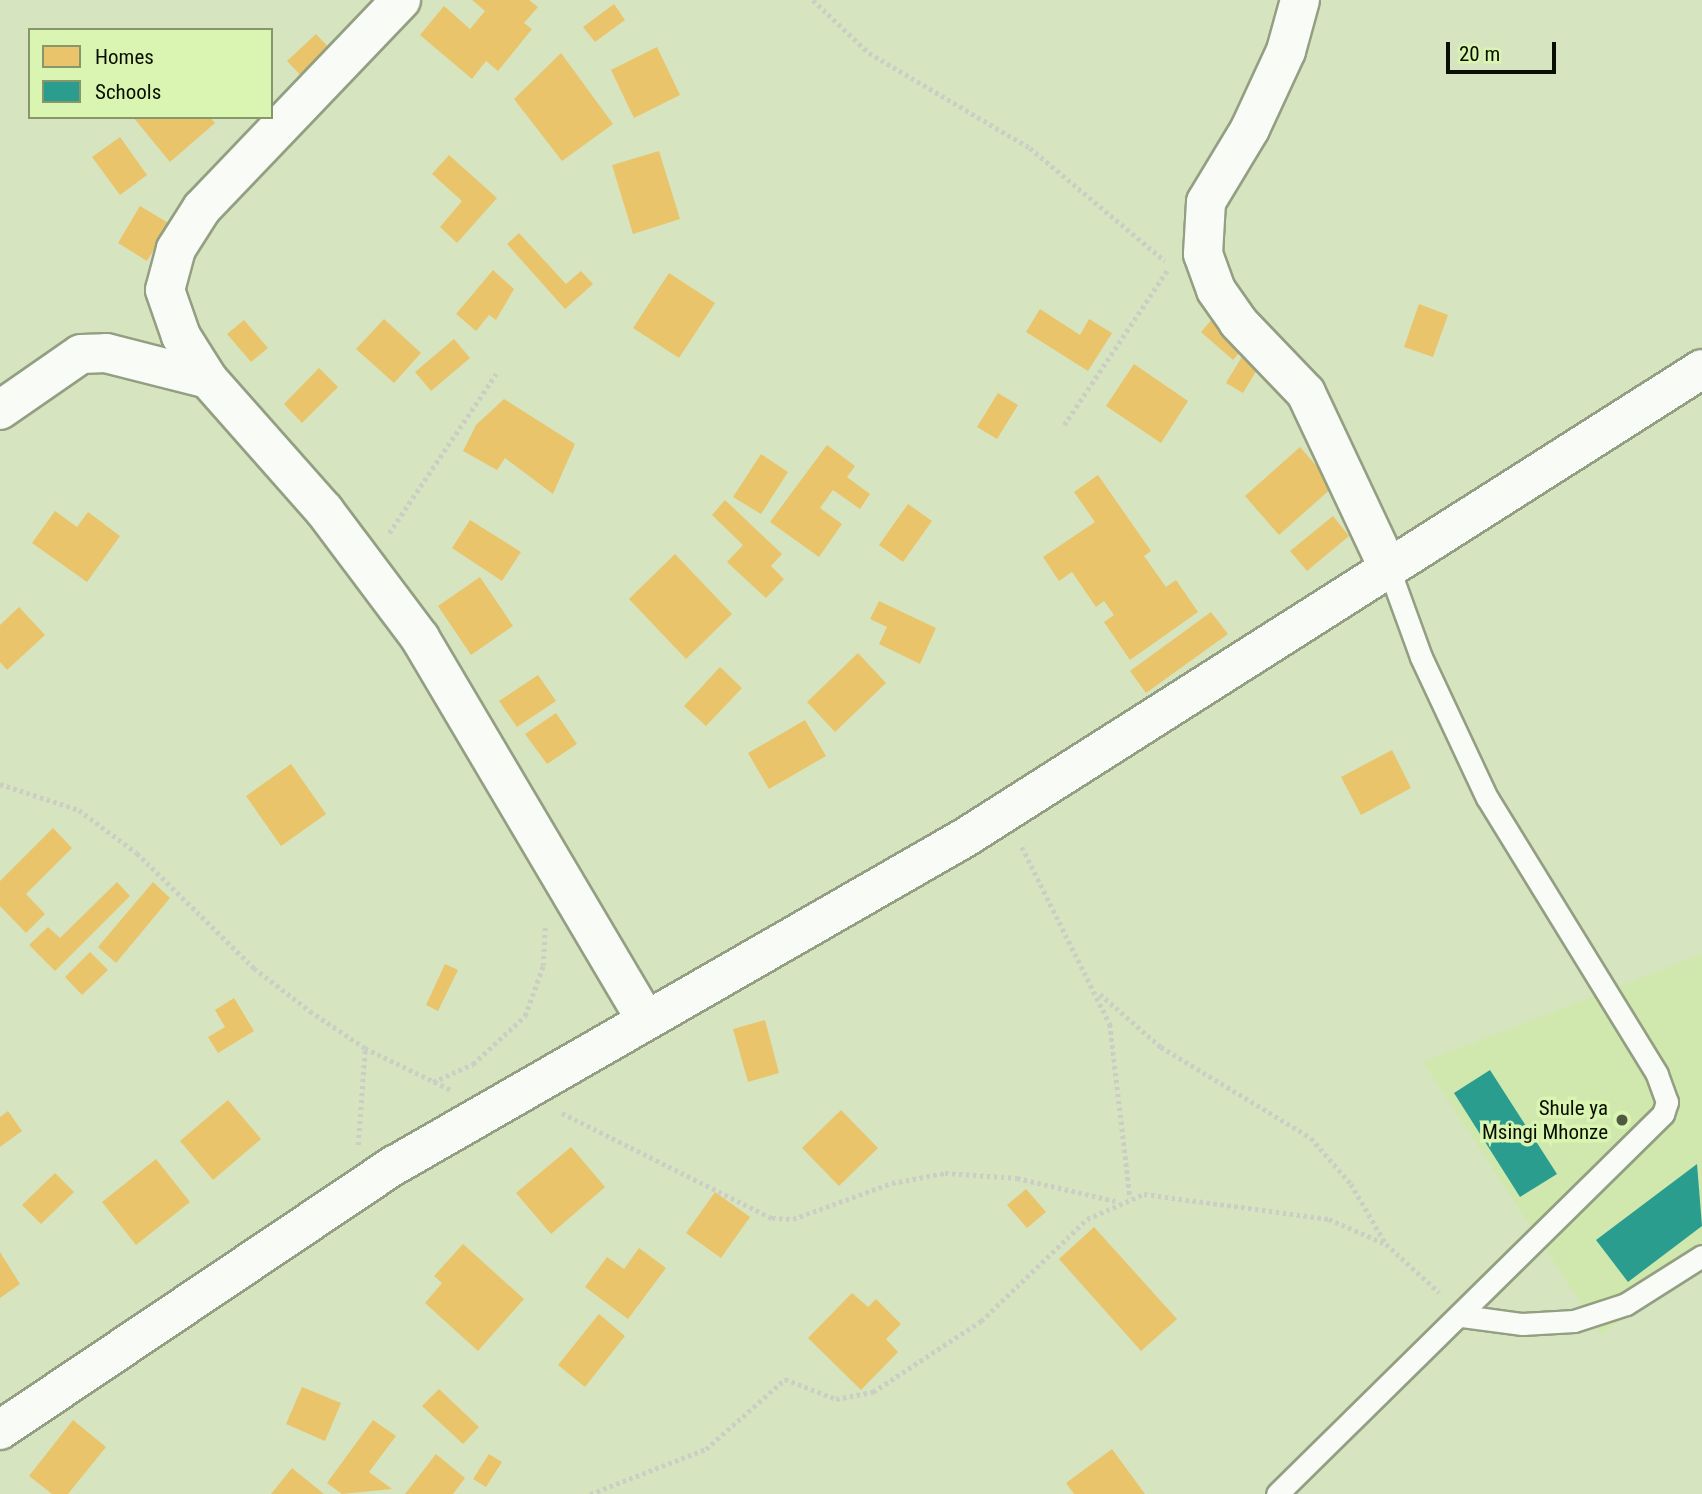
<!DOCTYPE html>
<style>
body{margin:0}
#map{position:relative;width:1702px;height:1494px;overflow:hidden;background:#d6e5c0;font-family:"Roboto Condensed",sans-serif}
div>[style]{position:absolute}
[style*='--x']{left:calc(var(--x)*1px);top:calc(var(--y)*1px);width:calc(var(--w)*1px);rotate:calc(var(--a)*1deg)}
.built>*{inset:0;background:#d0e7ad}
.homes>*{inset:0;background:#e9c46a}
.schools>*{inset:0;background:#2a9d8f}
.path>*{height:4.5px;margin-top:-2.25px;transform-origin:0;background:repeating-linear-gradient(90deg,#cacec4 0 3.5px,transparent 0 7px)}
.roads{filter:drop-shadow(2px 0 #939f82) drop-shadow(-2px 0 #939f82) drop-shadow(0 2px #939f82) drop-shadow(0 -2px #939f82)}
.service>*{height:21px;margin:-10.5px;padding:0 10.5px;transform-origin:10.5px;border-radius:10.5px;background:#f9fbf6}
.minor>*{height:38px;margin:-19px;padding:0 19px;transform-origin:19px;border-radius:19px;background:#f9fbf6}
.dots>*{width:19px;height:19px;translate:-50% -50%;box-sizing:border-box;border:4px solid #daf4b1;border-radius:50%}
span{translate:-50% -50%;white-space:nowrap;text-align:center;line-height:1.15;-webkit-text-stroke:7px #daf4b1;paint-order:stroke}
.poi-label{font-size:21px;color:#080f00}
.right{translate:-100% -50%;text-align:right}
.legend{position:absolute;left:28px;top:28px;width:245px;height:91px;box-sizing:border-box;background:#daf4b1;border:2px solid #86986a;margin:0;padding:9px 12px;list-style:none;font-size:21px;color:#080f00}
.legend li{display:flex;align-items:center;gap:14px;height:35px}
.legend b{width:35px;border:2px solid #86986a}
.scale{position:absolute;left:1446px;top:42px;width:110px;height:32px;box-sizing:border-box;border:4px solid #080f00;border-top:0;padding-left:9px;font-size:21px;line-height:24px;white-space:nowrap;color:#080f00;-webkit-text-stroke:5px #daf4b1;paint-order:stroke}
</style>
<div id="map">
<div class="built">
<div style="clip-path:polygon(1702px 954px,1702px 1248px,1602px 1336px,1423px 1062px)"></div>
</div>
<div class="homes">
<div style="clip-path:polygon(472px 0,529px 0,538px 7px,524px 23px,532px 29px,498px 71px,486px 61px,472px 79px,420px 35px,444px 6px,470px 29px,485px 11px)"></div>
<div style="clip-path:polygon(614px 4px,625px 20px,595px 42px,583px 27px)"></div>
<div style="clip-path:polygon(316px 34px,335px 54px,307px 82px,287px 61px)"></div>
<div style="clip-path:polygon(657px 47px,680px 95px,634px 118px,611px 70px)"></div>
<div style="clip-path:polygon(561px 53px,613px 124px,562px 161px,514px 99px)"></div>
<div style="clip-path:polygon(133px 117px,210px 117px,215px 123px,170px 162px)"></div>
<div style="clip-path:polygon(120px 137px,147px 175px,120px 195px,92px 157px)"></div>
<div style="clip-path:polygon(659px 151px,680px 219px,633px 234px,612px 165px)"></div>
<div style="clip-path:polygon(449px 155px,497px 198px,457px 243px,440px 227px,462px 201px,432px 174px)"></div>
<div style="clip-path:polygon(140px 206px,170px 224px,147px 261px,118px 243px)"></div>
<div style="clip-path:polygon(519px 233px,566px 284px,581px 271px,593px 284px,565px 309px,507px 244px)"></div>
<div style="clip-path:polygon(493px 270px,514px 289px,496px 320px,489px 315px,476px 331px,456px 314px)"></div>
<div style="clip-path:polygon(669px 273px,715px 303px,679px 358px,633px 328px)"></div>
<div style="clip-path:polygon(1419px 304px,1448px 315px,1433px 357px,1404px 347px)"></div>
<div style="clip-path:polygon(1040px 309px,1080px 335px,1089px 319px,1112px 333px,1088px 371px,1026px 332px)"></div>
<div style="clip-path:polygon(1214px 317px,1246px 345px,1233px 360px,1201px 332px)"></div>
<div style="clip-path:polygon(384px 319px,421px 353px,394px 383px,356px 349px)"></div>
<div style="clip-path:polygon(244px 320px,268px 348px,251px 362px,227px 334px)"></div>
<div style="clip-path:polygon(454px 339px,470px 358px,431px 391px,415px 372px)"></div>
<div style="clip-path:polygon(1243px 355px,1260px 365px,1243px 393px,1226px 383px)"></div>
<div style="clip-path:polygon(1134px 364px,1188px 401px,1161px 443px,1106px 406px)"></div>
<div style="clip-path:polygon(319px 368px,338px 387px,302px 423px,284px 404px)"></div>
<div style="clip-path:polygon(998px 393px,1018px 405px,997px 439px,977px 427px)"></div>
<div style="clip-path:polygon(504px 399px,575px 444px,553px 494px,505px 458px,497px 470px,463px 451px,476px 425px)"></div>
<div style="clip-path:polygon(827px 445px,855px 466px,847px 477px,870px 494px,860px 509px,833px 490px,820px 508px,842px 524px,819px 557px,770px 522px)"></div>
<div style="clip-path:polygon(1300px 447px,1334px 486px,1279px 535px,1245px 496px)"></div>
<div style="clip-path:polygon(761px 454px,788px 472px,761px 514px,733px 497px)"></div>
<div style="clip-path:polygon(1098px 475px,1151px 551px,1144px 556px,1166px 587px,1176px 580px,1198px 612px,1130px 660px,1104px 622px,1114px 615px,1104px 601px,1096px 607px,1072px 572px,1059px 581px,1043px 557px,1095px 522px,1074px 492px)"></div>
<div style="clip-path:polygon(725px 500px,782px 554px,771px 566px,784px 579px,766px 598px,727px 562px,743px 545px,712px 515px)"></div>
<div style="clip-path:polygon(908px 504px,932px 521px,903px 562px,879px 545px)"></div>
<div style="clip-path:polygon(55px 511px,77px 527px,88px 512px,120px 536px,87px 582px,32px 543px)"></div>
<div style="clip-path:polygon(1333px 516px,1349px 536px,1307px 571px,1290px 551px)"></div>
<div style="clip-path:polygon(470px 520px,521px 552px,502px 581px,452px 548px)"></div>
<div style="clip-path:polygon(675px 554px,732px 614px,686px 659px,629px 599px)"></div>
<div style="clip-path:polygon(480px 577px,513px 626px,471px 655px,438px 606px)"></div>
<div style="clip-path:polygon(879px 601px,936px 628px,920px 664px,879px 644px,887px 627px,870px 619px)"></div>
<div style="clip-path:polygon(19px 607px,45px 635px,7px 670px,0 662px,0 625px)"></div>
<div style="clip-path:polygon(1211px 612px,1228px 634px,1146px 693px,1130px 671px)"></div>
<div style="clip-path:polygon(858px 653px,886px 683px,835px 732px,807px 702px)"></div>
<div style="clip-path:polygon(720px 667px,742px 688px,706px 726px,684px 706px)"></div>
<div style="clip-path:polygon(538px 675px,556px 701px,517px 727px,499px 701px)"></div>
<div style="clip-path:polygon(556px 713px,577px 744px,547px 764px,525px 734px)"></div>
<div style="clip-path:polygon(805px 720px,826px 756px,769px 789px,748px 753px)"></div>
<div style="clip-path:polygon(1392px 750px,1411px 788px,1361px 815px,1341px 777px)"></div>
<div style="clip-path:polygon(291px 764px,326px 814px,281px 846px,246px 796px)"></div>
<div style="clip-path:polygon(53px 828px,72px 848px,26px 894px,45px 914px,26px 933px,0 906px,0 881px)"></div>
<div style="clip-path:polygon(117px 882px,130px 896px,55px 971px,29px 945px,48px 927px,60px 938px)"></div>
<div style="clip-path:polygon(153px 882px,170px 898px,116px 963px,98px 947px)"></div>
<div style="clip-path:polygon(90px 952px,108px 970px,82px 995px,65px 977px)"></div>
<div style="clip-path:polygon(445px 964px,458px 970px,438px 1011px,426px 1005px)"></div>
<div style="clip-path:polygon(234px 998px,254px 1031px,218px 1053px,208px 1037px,225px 1027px,215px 1010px)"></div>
<div style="clip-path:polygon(765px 1020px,779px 1073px,748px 1082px,733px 1029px)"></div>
<div style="clip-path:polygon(228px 1100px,261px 1139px,213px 1180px,180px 1141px)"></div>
<div style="clip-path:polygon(841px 1110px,878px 1148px,839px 1186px,802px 1148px)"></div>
<div style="clip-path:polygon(8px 1111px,22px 1131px,0 1147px,0 1117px)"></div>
<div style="clip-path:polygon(571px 1147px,605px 1187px,551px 1234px,516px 1193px)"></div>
<div style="clip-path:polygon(156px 1159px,190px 1202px,136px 1245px,102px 1202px)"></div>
<div style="clip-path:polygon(55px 1173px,74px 1192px,41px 1224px,22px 1205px)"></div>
<div style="clip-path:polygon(1026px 1189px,1046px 1212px,1027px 1228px,1007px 1205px)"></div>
<div style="clip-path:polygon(715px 1192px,750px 1217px,721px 1258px,686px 1233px)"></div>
<div style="clip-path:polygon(1094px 1227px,1177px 1319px,1141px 1351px,1059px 1259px)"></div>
<div style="clip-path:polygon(463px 1244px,524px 1299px,478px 1351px,425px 1303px,442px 1283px,434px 1276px)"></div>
<div style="clip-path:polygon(639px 1248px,666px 1268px,628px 1319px,585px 1287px,607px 1257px,624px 1269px)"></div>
<div style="clip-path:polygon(0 1252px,20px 1284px,0 1298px)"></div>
<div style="clip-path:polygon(852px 1293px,868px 1307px,876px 1299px,901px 1324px,886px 1339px,898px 1352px,861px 1390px,808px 1338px)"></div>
<div style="clip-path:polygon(599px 1314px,625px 1336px,585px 1387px,558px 1365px)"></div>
<div style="clip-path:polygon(302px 1387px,341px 1403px,325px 1441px,286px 1424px)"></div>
<div style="clip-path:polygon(439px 1389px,479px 1427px,463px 1444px,422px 1406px)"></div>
<div style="clip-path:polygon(73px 1420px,106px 1447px,68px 1494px,52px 1494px,29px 1476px)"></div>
<div style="clip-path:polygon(373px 1420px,396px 1436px,369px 1472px,392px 1489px,342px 1494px,327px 1483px)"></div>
<div style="clip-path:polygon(1112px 1449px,1145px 1494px,1074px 1494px,1066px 1483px)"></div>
<div style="clip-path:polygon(436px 1454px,465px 1478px,453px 1494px,405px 1494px)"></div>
<div style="clip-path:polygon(489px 1454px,502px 1462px,486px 1487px,473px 1479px)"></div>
<div style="clip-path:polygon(292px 1468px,324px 1494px,271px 1494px)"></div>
</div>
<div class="schools">
<div style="clip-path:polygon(1490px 1070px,1557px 1174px,1520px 1197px,1454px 1093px)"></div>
<div style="clip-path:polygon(1697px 1164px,1702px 1226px,1628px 1282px,1596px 1240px)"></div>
</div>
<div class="path">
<div style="--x:813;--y:0;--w:77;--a:43.4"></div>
<div style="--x:869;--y:53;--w:187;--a:30.5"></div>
<div style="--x:1030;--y:148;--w:176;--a:39.9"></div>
<div style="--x:1064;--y:425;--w:187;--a:-56.3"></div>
<div style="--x:389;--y:533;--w:192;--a:-56.1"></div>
<div style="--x:0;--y:784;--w:83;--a:18.2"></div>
<div style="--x:79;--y:810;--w:72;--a:36.6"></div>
<div style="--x:137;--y:853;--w:164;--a:44.5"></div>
<div style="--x:254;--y:968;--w:71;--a:37.5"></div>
<div style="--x:310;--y:1011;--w:66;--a:33.9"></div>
<div style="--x:365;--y:1048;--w:96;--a:26"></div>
<div style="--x:1022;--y:847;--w:198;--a:63.6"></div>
<div style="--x:1110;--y:1024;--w:175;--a:83.4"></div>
<div style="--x:1100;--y:994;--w:81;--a:41"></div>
<div style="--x:1161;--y:1047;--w:175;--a:31.2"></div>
<div style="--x:1311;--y:1138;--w:61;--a:49"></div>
<div style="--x:1351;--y:1184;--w:69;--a:59.7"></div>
<div style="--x:433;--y:1082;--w:44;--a:-24.2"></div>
<div style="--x:473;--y:1064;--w:71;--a:-42.7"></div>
<div style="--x:525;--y:1016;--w:53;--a:-70.2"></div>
<div style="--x:543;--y:966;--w:40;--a:-87.1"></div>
<div style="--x:562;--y:1113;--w:235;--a:26.6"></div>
<div style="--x:772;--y:1218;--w:21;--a:3"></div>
<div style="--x:793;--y:1219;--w:105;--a:-20"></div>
<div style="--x:892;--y:1183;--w:54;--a:-10.7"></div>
<div style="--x:945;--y:1173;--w:72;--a:4"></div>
<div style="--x:1017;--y:1178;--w:101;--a:13.2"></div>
<div style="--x:358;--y:1145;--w:97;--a:-85.9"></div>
<div style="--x:590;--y:1494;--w:124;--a:-21.2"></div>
<div style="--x:706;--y:1449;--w:106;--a:-41.5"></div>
<div style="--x:785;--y:1379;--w:55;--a:21.4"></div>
<div style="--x:836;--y:1399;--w:38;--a:-11"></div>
<div style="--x:873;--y:1392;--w:129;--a:-33.3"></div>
<div style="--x:981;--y:1321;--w:147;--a:-43.9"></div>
<div style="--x:1087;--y:1219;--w:62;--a:-23.7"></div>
<div style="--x:1144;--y:1194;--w:187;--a:7.7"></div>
<div style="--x:1329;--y:1219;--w:62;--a:23.7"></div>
<div style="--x:1386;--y:1244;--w:72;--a:42.2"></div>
</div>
<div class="roads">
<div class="service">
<div style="--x:1462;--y:1316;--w:61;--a:7.6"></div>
<div style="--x:1522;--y:1324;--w:52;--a:-3.3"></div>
<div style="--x:1574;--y:1321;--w:55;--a:-18.1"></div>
<div style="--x:1626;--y:1304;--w:90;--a:-32.3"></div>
<div style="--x:1277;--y:1494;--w:542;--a:-44.55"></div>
<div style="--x:1663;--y:1114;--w:13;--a:-72"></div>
<div style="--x:1667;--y:1102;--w:30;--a:-110"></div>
<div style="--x:1657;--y:1074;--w:324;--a:-121.6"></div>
<div style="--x:1487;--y:798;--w:156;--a:-115.1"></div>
<div style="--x:1421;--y:657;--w:94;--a:-110"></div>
</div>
<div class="minor">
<div style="--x:401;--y:0;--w:288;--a:133.7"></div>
<div style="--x:202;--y:208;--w:49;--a:122.4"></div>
<div style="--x:176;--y:249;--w:42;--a:105"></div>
<div style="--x:165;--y:290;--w:49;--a:70.8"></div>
<div style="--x:181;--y:336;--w:51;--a:57.9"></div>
<div style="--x:208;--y:379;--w:175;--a:48.5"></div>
<div style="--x:324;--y:510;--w:160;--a:53.1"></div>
<div style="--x:420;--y:638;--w:440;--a:59.4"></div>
<div style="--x:1300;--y:0;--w:53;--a:105.4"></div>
<div style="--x:1286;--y:51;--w:86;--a:114.8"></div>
<div style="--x:1250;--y:129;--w:85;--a:121.1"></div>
<div style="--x:1206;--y:202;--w:52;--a:93.3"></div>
<div style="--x:1203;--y:254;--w:38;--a:70"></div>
<div style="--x:1216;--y:290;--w:39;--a:55"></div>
<div style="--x:1238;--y:322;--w:98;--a:46.2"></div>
<div style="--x:1306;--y:393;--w:195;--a:64.8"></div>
<div style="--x:0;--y:410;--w:98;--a:-34.7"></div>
<div style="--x:81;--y:354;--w:25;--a:-2"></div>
<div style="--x:106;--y:353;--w:105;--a:14.3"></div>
<div style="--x:0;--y:1430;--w:476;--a:-33.9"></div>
<div style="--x:395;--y:1165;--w:659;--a:-29.87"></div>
<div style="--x:966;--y:837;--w:872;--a:-32.45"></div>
</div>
</div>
<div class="dots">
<div style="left:1622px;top:1120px;background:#505a43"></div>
</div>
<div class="poi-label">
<span class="right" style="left:1608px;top:1120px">Shule ya<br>Msingi Mhonze</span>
</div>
<ul class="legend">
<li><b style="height:19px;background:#e9c46a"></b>Homes</li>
<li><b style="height:19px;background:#2a9d8f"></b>Schools</li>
</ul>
<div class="scale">20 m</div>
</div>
